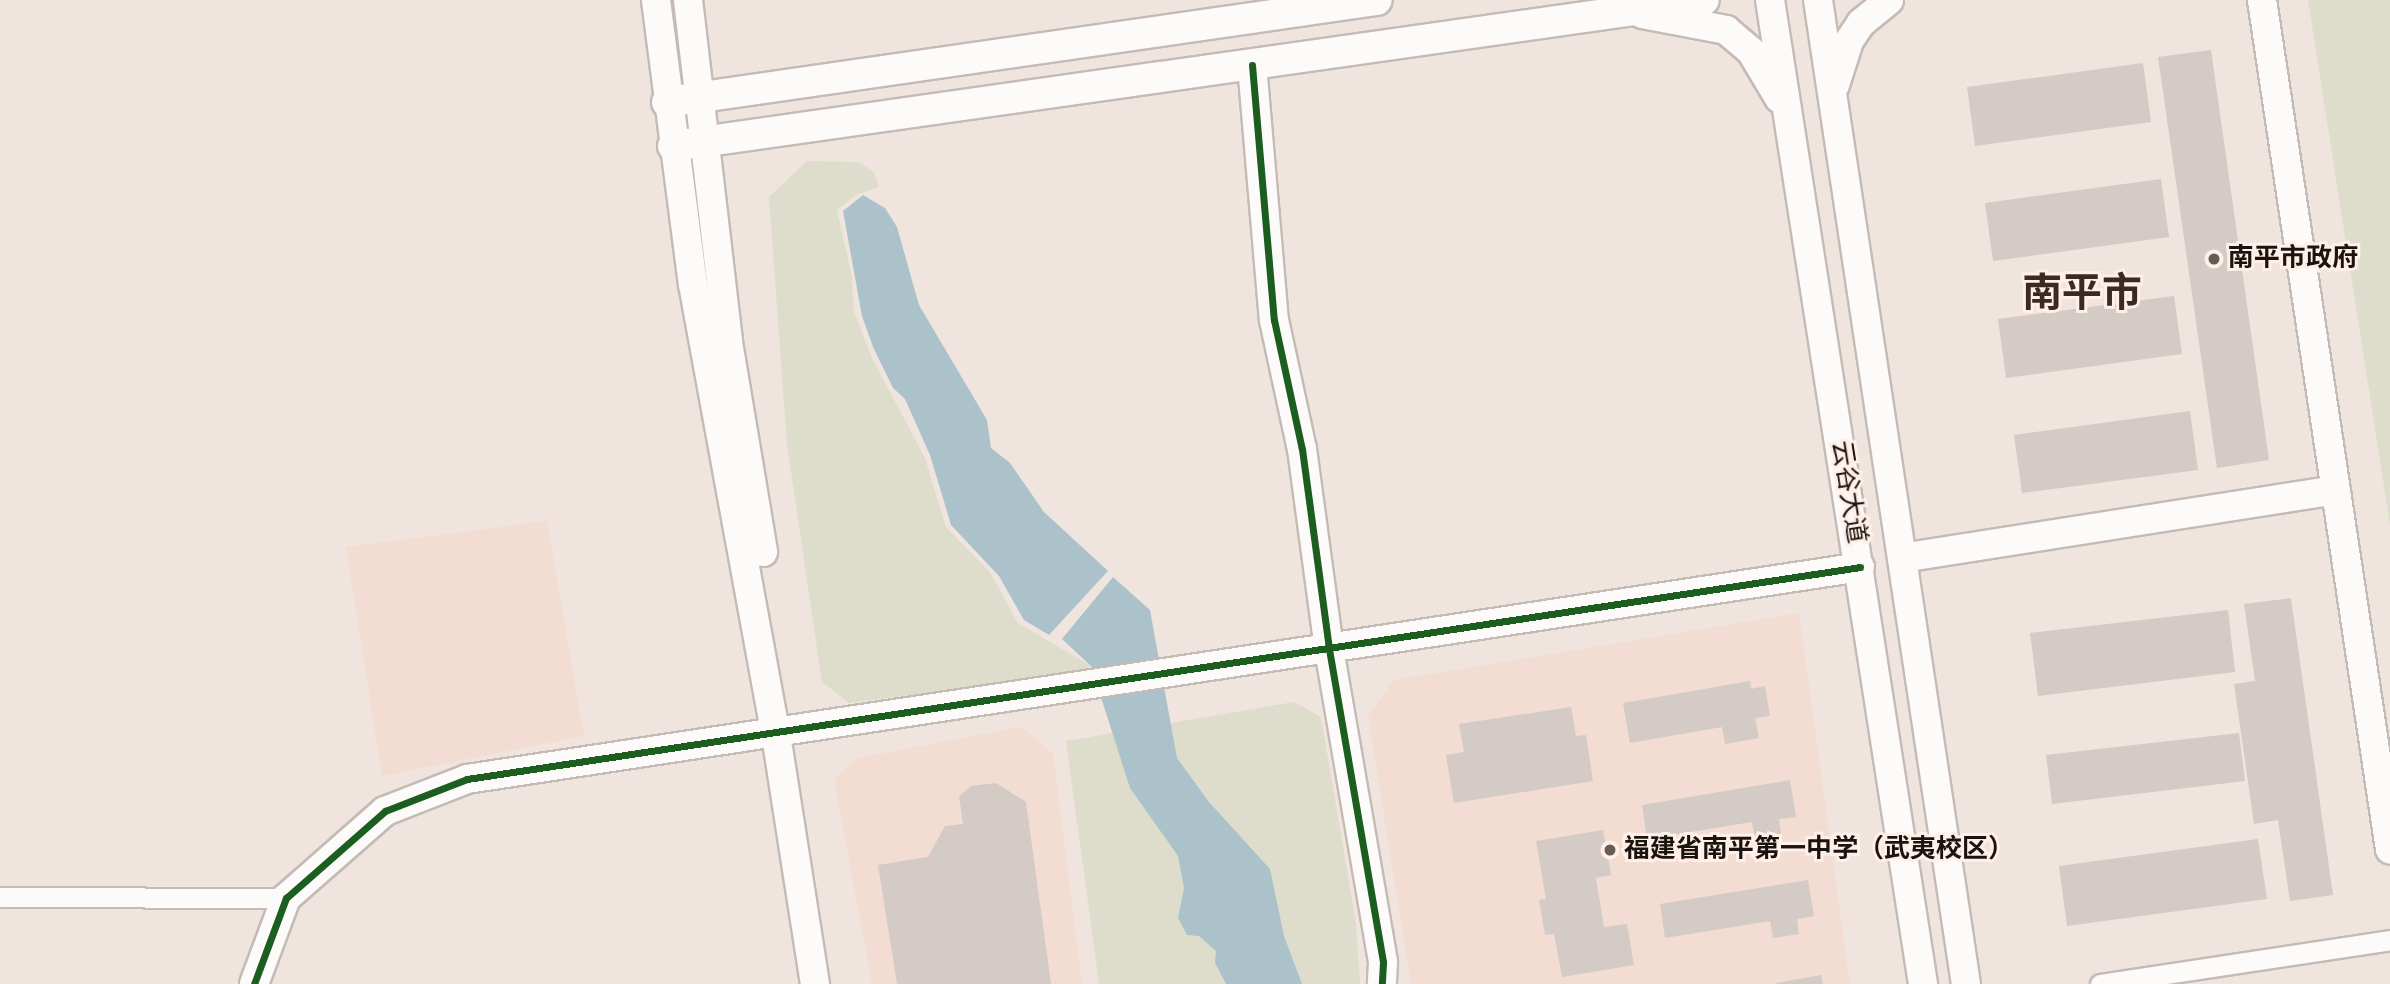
<!DOCTYPE html>
<meta charset="utf-8">
<style>
body{margin:0}
#map{position:relative;width:2390px;height:984px;overflow:hidden;background:#f0e4de;font-family:Signika,"Noto Sans SC",sans-serif}
div>[style]{position:absolute}
[style*='--x']{left:calc(var(--x)*1px);top:calc(var(--y)*1px);width:calc(var(--w)*1px);rotate:calc(var(--a)*1deg)}
.built>*{inset:0;background:#f3dcd2}
.green>*{inset:0;background:#deddcc}
.water>*{inset:0;background:#abc2ca}
.building>*{inset:0;background:#d4cac6}
.roads{filter:drop-shadow(2px 0 #c5bbb6) drop-shadow(-2px 0 #c5bbb6) drop-shadow(0 2px #c5bbb6) drop-shadow(0 -2px #c5bbb6)}
.street>*{height:19px;margin:-9.5px;padding:0 9.5px;transform-origin:9.5px;border-radius:9.5px;background:#fdfbfa}
.secondary>*{height:28px;margin:-14px;padding:0 14px;transform-origin:14px;border-radius:14px;background:#fdfbfa}
.primary>*{height:30px;margin:-15px;padding:0 15px;transform-origin:15px;border-radius:15px;background:#fdfbfa}
.cycleway>*{height:7px;margin:-3.5px;padding:0 3.5px;transform-origin:3.5px;border-radius:3.5px;background:#1b5e20}
.dots>*{width:19px;height:19px;translate:-50% -50%;box-sizing:border-box;border:4px solid #feefe9;border-radius:50%}
span{translate:-50% -50%;white-space:nowrap;text-align:center;line-height:1.15;-webkit-text-stroke:6px #feefe9;paint-order:stroke}
.poi-label{font-size:26px;color:#1b130f;font-weight:700}
.left{translate:0 -50%;text-align:left}
.street-label{font-size:26px;color:#1b130f}
.town-label{font-size:40px;color:#3c2a22;font-weight:700}
</style>
<div id="map">
<div class="built">
<div style="clip-path:polygon(547px 521px,584px 736px,382px 776px,346px 547px)"></div>
<div style="clip-path:polygon(1799px 613px,1850px 984px,1411px 984px,1368px 716px,1394px 680px)"></div>
<div style="clip-path:polygon(1021px 727px,1053px 753px,1082px 984px,872px 984px,834px 780px,857px 758px)"></div>
</div>
<div class="green">
<div style="clip-path:polygon(2308px 0,2390px 0,2390px 525px)"></div>
<div style="clip-path:polygon(807px 161px,858px 162px,874px 172px,879px 187px,856px 195px,837px 210px,852px 277px,854px 312px,872px 358px,925px 458px,946px 527px,990px 572px,1018px 623px,1091px 666px,1071px 674px,849px 703px,822px 682px,787px 445px,769px 197px)"></div>
<div style="clip-path:polygon(1294px 702px,1321px 717px,1356px 923px,1360px 984px,1099px 984px,1066px 741px)"></div>
</div>
<div class="water">
<div style="clip-path:polygon(863px 195px,885px 208px,897px 227px,919px 305px,987px 420px,991px 448px,1010px 463px,1044px 512px,1108px 571px,1049px 635px,1024px 620px,999px 576px,951px 525px,930px 455px,905px 399px,893px 388px,873px 347px,862px 316px,843px 211px)"></div>
<div style="clip-path:polygon(1113px 577px,1150px 610px,1177px 758px,1209px 802px,1270px 869px,1284px 936px,1302px 984px,1226px 984px,1215px 963px,1216px 951px,1199px 936px,1187px 935px,1178px 918px,1184px 888px,1178px 856px,1130px 788px,1091px 666px,1062px 639px)"></div>
</div>
<div class="building">
<div style="clip-path:polygon(2211px 50px,2269px 460px,2217px 468px,2158px 57px)"></div>
<div style="clip-path:polygon(2143px 63px,2151px 122px,1975px 146px,1967px 87px)"></div>
<div style="clip-path:polygon(2161px 179px,2169px 237px,1993px 261px,1985px 203px)"></div>
<div style="clip-path:polygon(2174px 296px,2182px 354px,2006px 378px,1998px 319px)"></div>
<div style="clip-path:polygon(2190px 411px,2198px 470px,2022px 493px,2014px 435px)"></div>
<div style="clip-path:polygon(2291px 598px,2333px 895px,2290px 901px,2278px 820px,2254px 824px,2234px 684px,2255px 681px,2244px 604px)"></div>
<div style="clip-path:polygon(2228px 610px,2235px 672px,2038px 696px,2030px 633px)"></div>
<div style="clip-path:polygon(1750px 681px,1751px 689px,1765px 686px,1770px 716px,1755px 718px,1759px 738px,1725px 744px,1722px 727px,1630px 743px,1623px 703px)"></div>
<div style="clip-path:polygon(1571px 707px,1576px 736px,1586px 735px,1593px 781px,1454px 803px,1446px 755px,1464px 752px,1459px 724px)"></div>
<div style="clip-path:polygon(2239px 733px,2245px 781px,2052px 804px,2046px 755px)"></div>
<div style="clip-path:polygon(1790px 780px,1796px 817px,1779px 819px,1781px 834px,1755px 838px,1752px 822px,1647px 839px,1642px 805px)"></div>
<div style="clip-path:polygon(996px 783px,1026px 802px,1051px 984px,897px 984px,878px 865px,928px 857px,945px 826px,963px 824px,959px 796px,971px 786px)"></div>
<div style="clip-path:polygon(1603px 830px,1611px 875px,1596px 878px,1604px 927px,1627px 924px,1634px 965px,1562px 977px,1554px 934px,1545px 935px,1539px 900px,1546px 899px,1536px 841px)"></div>
<div style="clip-path:polygon(2258px 839px,2267px 899px,2067px 926px,2059px 866px)"></div>
<div style="clip-path:polygon(1808px 880px,1814px 916px,1797px 919px,1799px 934px,1773px 938px,1770px 921px,1665px 938px,1660px 904px)"></div>
<div style="clip-path:polygon(1821px 975px,1823px 984px,1776px 984px,1776px 983px)"></div>
</div>
<div class="roads">
<div class="street">
<div style="--x:0;--y:897;--w:286;--a:0.2"></div>
<div style="--x:2100;--y:984;--w:293;--a:-8.6"></div>
</div>
<div class="secondary">
<div style="--x:656;--y:0;--w:286;--a:82.6"></div>
<div style="--x:693;--y:284;--w:459;--a:79.6"></div>
<div style="--x:776;--y:735;--w:252;--a:81.1"></div>
<div style="--x:688;--y:0;--w:344;--a:83.3"></div>
<div style="--x:728;--y:342;--w:213;--a:80.5"></div>
<div style="--x:1770;--y:0;--w:996;--a:81.16"></div>
<div style="--x:1818;--y:0;--w:995;--a:81.45"></div>
<div style="--x:2262;--y:0;--w:859;--a:81.43"></div>
<div style="--x:1642;--y:14;--w:86;--a:10.8"></div>
<div style="--x:1726;--y:30;--w:33;--a:40"></div>
<div style="--x:1751;--y:51;--w:55;--a:59.2"></div>
<div style="--x:1252;--y:65;--w:256;--a:85.1"></div>
<div style="--x:1274;--y:320;--w:132;--a:77.8"></div>
<div style="--x:1302;--y:449;--w:202;--a:82.3"></div>
<div style="--x:1329;--y:649;--w:318;--a:80.2"></div>
<div style="--x:1383;--y:962;--w:22;--a:93"></div>
<div style="--x:1835;--y:85;--w:46;--a:-72.3"></div>
<div style="--x:1849;--y:41;--w:22;--a:-56"></div>
<div style="--x:1861;--y:23;--w:36;--a:-39"></div>
<div style="--x:1902;--y:558;--w:439;--a:-8.9"></div>
<div style="--x:254;--y:984;--w:92;--a:-69.6"></div>
<div style="--x:286;--y:898;--w:132;--a:-41.3"></div>
<div style="--x:385;--y:811;--w:88;--a:-21.3"></div>
<div style="--x:467;--y:779;--w:1409;--a:-8.65"></div>
</div>
<div class="primary">
<div style="--x:667;--y:102;--w:717;--a:-8.18"></div>
<div style="--x:673;--y:146;--w:1041;--a:-8.06"></div>
</div>
</div>
<div class="cycleway">
<div style="--x:1252;--y:65;--w:256;--a:85.1"></div>
<div style="--x:1274;--y:320;--w:132;--a:77.8"></div>
<div style="--x:1302;--y:449;--w:202;--a:82.3"></div>
<div style="--x:1329;--y:649;--w:318;--a:80.2"></div>
<div style="--x:1383;--y:962;--w:22;--a:93"></div>
<div style="--x:254;--y:984;--w:92;--a:-69.6"></div>
<div style="--x:286;--y:898;--w:132;--a:-41.3"></div>
<div style="--x:385;--y:811;--w:88;--a:-21.3"></div>
<div style="--x:467;--y:779;--w:1409;--a:-8.65"></div>
</div>
<div class="dots">
<div style="left:2214px;top:259px;background:#665c57"></div>
<div style="left:1610px;top:850px;background:#665c57"></div>
</div>
<div class="poi-label">
<span class="left" style="left:2228px;top:259px">南平市政府</span>
<span class="left" style="left:1624px;top:850px">福建省南平第一中学（武夷校区）</span>
</div>
<div class="street-label">
<span style="left:1848px;top:492px;rotate:81deg">云谷大道</span>
</div>
<div class="town-label">
<span style="left:2082px;top:293px">南平市</span>
</div>
</div>
